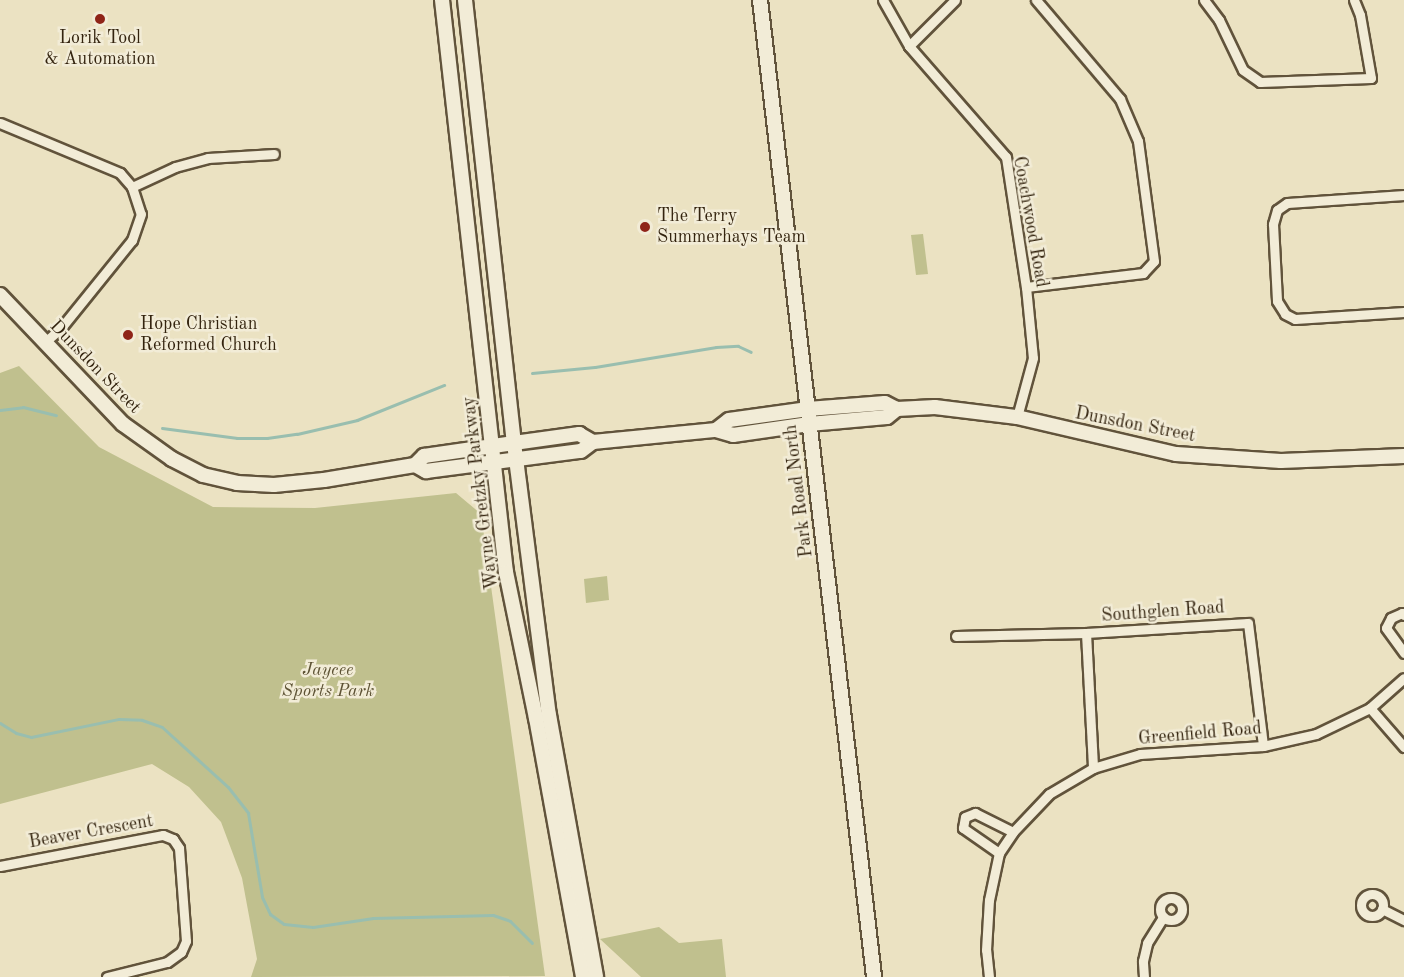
<!DOCTYPE html>
<style>
body{margin:0}
#map{position:relative;width:1404px;height:977px;overflow:hidden;background:#ebe2c2;font-family:"Old Standard TT",serif}
div>[style]{position:absolute}
[style*='--x']{left:calc(var(--x)*1px);top:calc(var(--y)*1px);width:calc(var(--w)*1px);rotate:calc(var(--a)*1deg)}
.green>*{inset:0;background:#c0c08e}
.stream>*{height:3px;margin:-1.5px;padding:0 1.5px;transform-origin:1.5px;border-radius:1.5px;background:#99beaf}
.roads{filter:drop-shadow(2px 0 #61533b) drop-shadow(-2px 0 #61533b) drop-shadow(0 2px #61533b) drop-shadow(0 -2px #61533b)}
.street>*{height:9px;margin:-4.5px;padding:0 4.5px;transform-origin:4.5px;border-radius:4.5px;background:#f2ecd7}
.street>.ring{margin:-4.5px;padding:0;box-sizing:content-box;background:none;border:9px solid #f2ecd7;border-radius:50%}
.secondary>*{height:14px;margin:-7px;padding:0 7px;transform-origin:7px;border-radius:7px;background:#f2ecd7}
.dots>*{width:16px;height:16px;translate:-50% -50%;box-sizing:border-box;border:3px solid #f2ecd7;border-radius:50%}
span{translate:-50% -50%;white-space:nowrap;text-align:center;line-height:1.15;-webkit-text-stroke:5px #f2ecd7;paint-order:stroke}
.poi-label{font-size:18px;color:#33230e}
.left{translate:0 -50%;text-align:left}
.street-label{font-size:18px;color:#33230e}
.park-label{font-size:18px;color:#5d5234;font-style:italic}
</style>
<div id="map">
<div class="green">
<div style="clip-path:polygon(923px 234px,928px 274px,916px 275px,911px 235px)"></div>
<div style="clip-path:polygon(19px 366px,99px 447px,213px 507px,315px 508px,456px 493px,481px 514px,545px 976px,251px 977px,257px 959px,242px 878px,221px 822px,189px 787px,152px 764px,0 804px,0 373px)"></div>
<div style="clip-path:polygon(607px 576px,609px 600px,586px 603px,584px 579px)"></div>
<div style="clip-path:polygon(659px 927px,679px 943px,722px 939px,726px 977px,641px 977px,600px 939px)"></div>
</div>
<div class="stream">
<div style="--x:532;--y:373;--w:63;--a:-5.4"></div>
<div style="--x:595;--y:367;--w:123;--a:-9.4"></div>
<div style="--x:716;--y:347;--w:22;--a:-3"></div>
<div style="--x:738;--y:346;--w:14;--a:25"></div>
<div style="--x:0;--y:410;--w:23;--a:-7"></div>
<div style="--x:23;--y:407;--w:34;--a:14"></div>
<div style="--x:162;--y:428;--w:76;--a:7.6"></div>
<div style="--x:237;--y:438;--w:30;--a:0"></div>
<div style="--x:267;--y:438;--w:30;--a:-8"></div>
<div style="--x:297;--y:434;--w:62;--a:-13.1"></div>
<div style="--x:357;--y:420;--w:94;--a:-21.9"></div>
<div style="--x:0;--y:723;--w:19;--a:32"></div>
<div style="--x:16;--y:733;--w:16;--a:15"></div>
<div style="--x:31;--y:737;--w:90;--a:-11.6"></div>
<div style="--x:119;--y:719;--w:23;--a:2"></div>
<div style="--x:142;--y:720;--w:21;--a:19"></div>
<div style="--x:162;--y:727;--w:89;--a:42.3"></div>
<div style="--x:228;--y:787;--w:33;--a:52"></div>
<div style="--x:248;--y:813;--w:85;--a:80.5"></div>
<div style="--x:262;--y:897;--w:19;--a:65"></div>
<div style="--x:270;--y:914;--w:17;--a:36"></div>
<div style="--x:284;--y:924;--w:29;--a:6"></div>
<div style="--x:313;--y:927;--w:61;--a:-8.5"></div>
<div style="--x:373;--y:918;--w:120;--a:-1.4"></div>
<div style="--x:493;--y:915;--w:18;--a:19"></div>
<div style="--x:510;--y:921;--w:31;--a:45"></div>
</div>
<div class="roads">
<div class="street">
<div style="--x:883;--y:0;--w:53;--a:60.5"></div>
<div style="--x:909;--y:46;--w:147;--a:48.9"></div>
<div style="--x:1006;--y:157;--w:132;--a:81.3"></div>
<div style="--x:1026;--y:287;--w:71;--a:84.4"></div>
<div style="--x:1033;--y:358;--w:61;--a:105.2"></div>
<div style="--x:1204;--y:0;--w:25;--a:53"></div>
<div style="--x:1219;--y:20;--w:55;--a:64.4"></div>
<div style="--x:1243;--y:70;--w:21;--a:35"></div>
<div style="--x:1260;--y:82;--w:111;--a:-2.1"></div>
<div style="--x:1371;--y:78;--w:64;--a:-99.9"></div>
<div style="--x:1360;--y:15;--w:16;--a:-112"></div>
<div style="--x:909;--y:46;--w:65;--a:-45"></div>
<div style="--x:0;--y:123;--w:130;--a:22.6"></div>
<div style="--x:120;--y:173;--w:18;--a:49"></div>
<div style="--x:132;--y:187;--w:28;--a:72"></div>
<div style="--x:141;--y:214;--w:28;--a:109"></div>
<div style="--x:132;--y:240;--w:113;--a:128.9"></div>
<div style="--x:61;--y:328;--w:21;--a:139"></div>
<div style="--x:132;--y:187;--w:47;--a:-24.9"></div>
<div style="--x:175;--y:167;--w:34;--a:-15"></div>
<div style="--x:208;--y:158;--w:66;--a:-3.5"></div>
<div style="--x:1404;--y:195;--w:117;--a:176.1"></div>
<div style="--x:1287;--y:203;--w:12;--a:145"></div>
<div style="--x:1277;--y:210;--w:15;--a:106"></div>
<div style="--x:1273;--y:224;--w:77;--a:87"></div>
<div style="--x:1277;--y:301;--w:15;--a:58"></div>
<div style="--x:1285;--y:314;--w:11;--a:27"></div>
<div style="--x:1295;--y:319;--w:109;--a:-3.7"></div>
<div style="--x:1026;--y:287;--w:118;--a:-6.8"></div>
<div style="--x:1143;--y:273;--w:16;--a:-47"></div>
<div style="--x:1154;--y:261;--w:121;--a:-97.6"></div>
<div style="--x:1138;--y:141;--w:46;--a:-113.2"></div>
<div style="--x:1120;--y:99;--w:130;--a:-130.3"></div>
<div style="--x:1404;--y:615;--w:3;--a:-135"></div>
<div style="--x:1402;--y:613;--w:12;--a:156"></div>
<div style="--x:1391;--y:618;--w:11;--a:117"></div>
<div style="--x:1386;--y:628;--w:31;--a:54"></div>
<div style="--x:1086;--y:633;--w:135;--a:87"></div>
<div style="--x:956;--y:636;--w:130;--a:-1.3"></div>
<div style="--x:1086;--y:633;--w:162;--a:-3.5"></div>
<div style="--x:1248;--y:623;--w:124;--a:83"></div>
<div style="--x:1370;--y:708;--w:52;--a:48.9"></div>
<div style="--x:999;--y:853;--w:44;--a:-145.2"></div>
<div style="--x:963;--y:828;--w:11;--a:-80"></div>
<div style="--x:965;--y:817;--w:11;--a:-22"></div>
<div style="--x:975;--y:813;--w:42;--a:26.6"></div>
<div style="--x:0;--y:866;--w:166;--a:-10.8"></div>
<div style="--x:163;--y:835;--w:11;--a:22"></div>
<div style="--x:173;--y:839;--w:11;--a:56"></div>
<div style="--x:179;--y:848;--w:93;--a:85.7"></div>
<div style="--x:186;--y:941;--w:12;--a:114"></div>
<div style="--x:181;--y:952;--w:17;--a:144"></div>
<div style="--x:167;--y:962;--w:62;--a:166"></div>
<div class="ring" style="left:1361px;top:894px;width:13px;height:13px"></div>
<div class="ring" style="left:1160px;top:898px;width:13px;height:13px"></div>
<div style="--x:1382;--y:909;--w:25;--a:27"></div>
<div style="--x:989;--y:977;--w:27;--a:-96"></div>
<div style="--x:986;--y:950;--w:50;--a:-86.6"></div>
<div style="--x:989;--y:900;--w:48;--a:-78"></div>
<div style="--x:999;--y:853;--w:25;--a:-56"></div>
<div style="--x:1013;--y:832;--w:52;--a:-46.5"></div>
<div style="--x:1049;--y:794;--w:51;--a:-30.6"></div>
<div style="--x:1093;--y:768;--w:49;--a:-16.6"></div>
<div style="--x:1140;--y:754;--w:123;--a:-3.7"></div>
<div style="--x:1263;--y:746;--w:54;--a:-12.8"></div>
<div style="--x:1316;--y:734;--w:60;--a:-25.7"></div>
<div style="--x:1370;--y:708;--w:45;--a:-41.4"></div>
<div style="--x:1144;--y:977;--w:16;--a:-94"></div>
<div style="--x:1143;--y:961;--w:18;--a:-77"></div>
<div style="--x:1147;--y:943;--w:31;--a:-58"></div>
</div>
<div class="secondary">
<div style="--x:442;--y:0;--w:576;--a:83.62"></div>
<div style="--x:506;--y:572;--w:149;--a:78.4"></div>
<div style="--x:536;--y:718;--w:263;--a:79.7"></div>
<div style="--x:465;--y:0;--w:446;--a:83.7"></div>
<div style="--x:514;--y:443;--w:274;--a:82.7"></div>
<div style="--x:549;--y:715;--w:266;--a:79.8"></div>
<div style="--x:760;--y:0;--w:984;--a:83.34"></div>
<div style="--x:0;--y:295;--w:178;--a:46.4"></div>
<div style="--x:123;--y:424;--w:60;--a:35.5"></div>
<div style="--x:172;--y:459;--w:35;--a:27"></div>
<div style="--x:203;--y:475;--w:35;--a:13"></div>
<div style="--x:237;--y:483;--w:37;--a:3"></div>
<div style="--x:274;--y:485;--w:50;--a:-5.7"></div>
<div style="--x:324;--y:480;--w:92;--a:-9.4"></div>
<div style="--x:415;--y:465;--w:13;--a:-45"></div>
<div style="--x:424;--y:456;--w:91;--a:-8.2"></div>
<div style="--x:514;--y:443;--w:66;--a:-7.9"></div>
<div style="--x:579;--y:434;--w:16;--a:30"></div>
<div style="--x:716;--y:430;--w:16;--a:-38"></div>
<div style="--x:729;--y:420;--w:80;--a:-7.9"></div>
<div style="--x:808;--y:409;--w:77;--a:-4.5"></div>
<div style="--x:885;--y:403;--w:13;--a:27"></div>
<div style="--x:897;--y:409;--w:38;--a:-3"></div>
<div style="--x:935;--y:407;--w:83;--a:7"></div>
<div style="--x:1017;--y:417;--w:163;--a:13.1"></div>
<div style="--x:1176;--y:454;--w:105;--a:3.8"></div>
<div style="--x:1281;--y:461;--w:123;--a:-2.3"></div>
<div style="--x:415;--y:465;--w:13;--a:29"></div>
<div style="--x:426;--y:471;--w:156;--a:-7.4"></div>
<div style="--x:581;--y:451;--w:15;--a:-37"></div>
<div style="--x:593;--y:442;--w:124;--a:-5.6"></div>
<div style="--x:716;--y:430;--w:18;--a:16"></div>
<div style="--x:733;--y:435;--w:77;--a:-8.2"></div>
<div style="--x:809;--y:424;--w:78;--a:-5.1"></div>
<div style="--x:887;--y:417;--w:13;--a:-39"></div>
</div>
</div>
<div class="dots">
<div style="left:100px;top:19px;background:#8f2418"></div>
<div style="left:645px;top:227px;background:#8f2418"></div>
<div style="left:128px;top:335px;background:#8f2418"></div>
</div>
<div class="poi-label">
<span style="left:100px;top:49px">Lorik Tool<br>&amp; Automation</span>
<span class="left" style="left:657px;top:227px">The Terry<br>Summerhays Team</span>
<span class="left" style="left:140px;top:335px">Hope Christian<br>Reformed Church</span>
</div>
<div class="street-label">
<span style="left:1030px;top:222px;rotate:80deg">Coachwood Road</span>
<span style="left:95px;top:367px;rotate:46deg">Dunsdon Street</span>
<span style="left:1135px;top:425px;rotate:11deg">Dunsdon Street</span>
<span style="left:799px;top:491px;rotate:-97deg">Park Road North</span>
<span style="left:481px;top:493px;rotate:-97deg">Wayne Gretzky Parkway</span>
<span style="left:1163px;top:612px;rotate:-4deg">Southglen Road</span>
<span style="left:1200px;top:734px;rotate:-5deg">Greenfield Road</span>
<span style="left:91px;top:832px;rotate:-10deg">Beaver Crescent</span>
</div>
<div class="park-label">
<span style="left:328px;top:681px">Jaycee<br>Sports Park</span>
</div>
</div>
